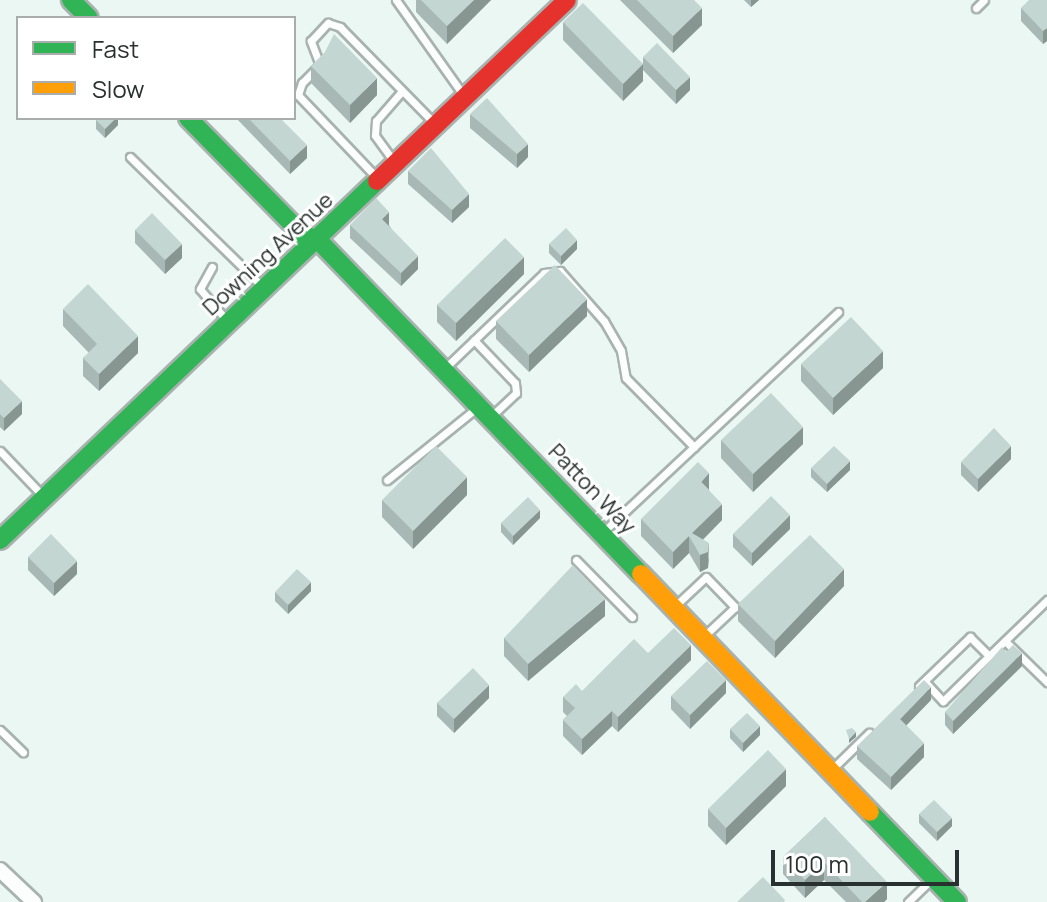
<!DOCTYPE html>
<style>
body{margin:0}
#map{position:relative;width:1047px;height:902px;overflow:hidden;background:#eaf7f3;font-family:Manrope,sans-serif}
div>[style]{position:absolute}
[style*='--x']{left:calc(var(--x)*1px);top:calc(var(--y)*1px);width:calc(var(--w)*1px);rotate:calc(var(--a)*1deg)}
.roads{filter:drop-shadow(2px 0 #a8b2af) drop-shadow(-2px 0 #a8b2af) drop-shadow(0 2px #a8b2af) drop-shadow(0 -2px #a8b2af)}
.lane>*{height:7px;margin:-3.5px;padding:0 3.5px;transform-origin:3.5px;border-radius:3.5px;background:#fcfefd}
.street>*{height:14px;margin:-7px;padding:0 7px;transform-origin:7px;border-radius:7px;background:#fcfefd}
.fast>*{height:18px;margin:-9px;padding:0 9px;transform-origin:9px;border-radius:9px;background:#30b455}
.slow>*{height:18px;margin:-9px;padding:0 9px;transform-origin:9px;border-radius:9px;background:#ff9f0a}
.jam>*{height:18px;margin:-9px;padding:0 9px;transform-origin:9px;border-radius:9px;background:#e5322d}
.wall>*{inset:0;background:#a8b8b4}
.shaded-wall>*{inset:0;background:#889692}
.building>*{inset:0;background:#c3d6d1}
span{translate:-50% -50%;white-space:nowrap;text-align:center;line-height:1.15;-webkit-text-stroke:6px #fff;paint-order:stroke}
.street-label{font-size:22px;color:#28312f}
.legend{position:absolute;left:16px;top:16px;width:280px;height:104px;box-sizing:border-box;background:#fff;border:2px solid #a9adac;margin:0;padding:10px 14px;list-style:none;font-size:24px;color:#28312f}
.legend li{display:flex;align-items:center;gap:16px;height:40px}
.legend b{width:40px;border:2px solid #a9adac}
.scale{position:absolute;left:771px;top:850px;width:188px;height:36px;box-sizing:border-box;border:4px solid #28312f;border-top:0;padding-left:10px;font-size:24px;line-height:28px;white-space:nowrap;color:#28312f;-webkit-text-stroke:6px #fff;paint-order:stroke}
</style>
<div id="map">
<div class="roads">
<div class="lane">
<div style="--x:396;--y:0;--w:118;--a:54.7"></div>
<div style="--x:976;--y:8;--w:11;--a:-45"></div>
<div style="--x:130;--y:157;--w:187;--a:44.4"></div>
<div style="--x:395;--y:163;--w:34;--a:-126"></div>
<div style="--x:375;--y:135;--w:14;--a:-86"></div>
<div style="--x:376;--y:121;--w:40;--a:-49"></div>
<div style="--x:378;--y:179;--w:116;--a:-133.6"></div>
<div style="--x:298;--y:95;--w:13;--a:-72"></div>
<div style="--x:302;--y:83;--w:25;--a:-45"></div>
<div style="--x:320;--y:65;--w:26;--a:-111"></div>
<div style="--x:311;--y:41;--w:25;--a:-47"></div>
<div style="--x:328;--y:23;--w:13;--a:18"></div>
<div style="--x:340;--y:27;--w:136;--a:45.6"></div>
<div style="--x:212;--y:267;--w:25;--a:119"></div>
<div style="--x:200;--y:289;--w:43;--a:49.7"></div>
<div style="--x:474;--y:340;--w:59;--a:46.4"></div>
<div style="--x:515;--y:383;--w:10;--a:84"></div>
<div style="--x:516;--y:393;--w:34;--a:137"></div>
<div style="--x:445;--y:368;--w:137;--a:-43.8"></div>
<div style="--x:544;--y:273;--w:16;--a:-7"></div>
<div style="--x:560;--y:271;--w:67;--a:48.7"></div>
<div style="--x:604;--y:321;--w:34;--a:60"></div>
<div style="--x:621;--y:351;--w:27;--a:80"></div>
<div style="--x:626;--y:378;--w:97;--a:45.4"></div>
<div style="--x:0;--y:451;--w:62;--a:46.3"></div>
<div style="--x:387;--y:480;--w:118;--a:-38.8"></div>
<div style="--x:603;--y:532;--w:322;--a:-43.1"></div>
<div style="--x:576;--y:560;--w:80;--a:45.5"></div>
<div style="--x:675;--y:606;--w:42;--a:-43.1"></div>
<div style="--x:706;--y:577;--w:42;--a:46"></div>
<div style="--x:735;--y:607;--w:44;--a:136.8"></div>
<div style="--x:1005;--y:641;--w:59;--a:44.3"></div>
<div style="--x:926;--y:683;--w:25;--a:47"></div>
<div style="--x:943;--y:701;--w:64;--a:-44.4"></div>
<div style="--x:919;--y:686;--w:71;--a:-43.9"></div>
<div style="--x:970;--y:637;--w:27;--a:45"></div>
<div style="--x:989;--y:656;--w:81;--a:-44"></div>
<div style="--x:0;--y:730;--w:32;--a:44"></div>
<div style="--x:832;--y:769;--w:52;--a:-44.2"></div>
<div style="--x:908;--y:902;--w:33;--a:-44"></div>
</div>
<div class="street">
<div style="--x:0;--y:870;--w:47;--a:43.3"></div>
</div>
<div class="fast">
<div style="--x:71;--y:0;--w:25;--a:45"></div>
<div style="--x:188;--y:118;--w:163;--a:45.5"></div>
<div style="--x:302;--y:234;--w:17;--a:21"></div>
<div style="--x:318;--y:240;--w:465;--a:46"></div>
<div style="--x:0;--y:540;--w:521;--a:-43.6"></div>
<div style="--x:870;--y:812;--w:125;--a:46"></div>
</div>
<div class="slow">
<div style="--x:641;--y:574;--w:330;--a:46.1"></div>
</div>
<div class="jam">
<div style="--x:377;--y:181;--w:262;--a:-43.6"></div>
</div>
</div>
<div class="wall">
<div style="clip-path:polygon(416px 0,491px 0,447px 44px,416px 12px)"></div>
<div style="clip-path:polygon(620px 0,694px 0,702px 25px,673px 53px)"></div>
<div style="clip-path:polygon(744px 0,759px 0,751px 7px)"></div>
<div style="clip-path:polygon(1047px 0,1047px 41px,1043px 44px,1021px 21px,1021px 8px)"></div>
<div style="clip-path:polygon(563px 22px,643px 64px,643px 57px,690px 90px,676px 104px,643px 70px,643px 81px,623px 101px,563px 40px)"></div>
<div style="clip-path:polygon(311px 66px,377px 95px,350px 123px,311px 83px)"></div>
<div style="clip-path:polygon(470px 114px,528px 157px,517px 168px,470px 128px)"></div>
<div style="clip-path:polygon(118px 118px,118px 125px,105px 138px,96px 129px,96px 120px)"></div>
<div style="clip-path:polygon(236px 118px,280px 118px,307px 158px,290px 174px)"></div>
<div style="clip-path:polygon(408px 171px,469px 207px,452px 223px,408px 184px)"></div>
<div style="clip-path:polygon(350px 225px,389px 225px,418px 269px,401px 286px,350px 238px)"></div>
<div style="clip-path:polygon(135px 230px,182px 258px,165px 274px,135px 243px)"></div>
<div style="clip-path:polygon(549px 244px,577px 249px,561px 265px,549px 253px)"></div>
<div style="clip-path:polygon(524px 274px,456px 341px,437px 322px,437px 305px)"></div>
<div style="clip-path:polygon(63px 309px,138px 353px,99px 391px,83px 376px,83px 358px,89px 353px,63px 326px)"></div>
<div style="clip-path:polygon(587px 316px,529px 372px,496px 339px,496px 321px)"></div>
<div style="clip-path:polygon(801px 364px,883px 368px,833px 415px,801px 381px)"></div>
<div style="clip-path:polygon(0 379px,22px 414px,4px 431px,0 427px)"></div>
<div style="clip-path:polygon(721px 440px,803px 444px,753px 492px,721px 458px)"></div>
<div style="clip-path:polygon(1011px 459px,978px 492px,961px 475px,961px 462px)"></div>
<div style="clip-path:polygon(811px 468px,850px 470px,827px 492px,811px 477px)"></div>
<div style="clip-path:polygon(709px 490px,722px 520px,703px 540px,709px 560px,708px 568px,700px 572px,689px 553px,673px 569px,641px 536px,641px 519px)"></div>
<div style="clip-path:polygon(467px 495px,413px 549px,382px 517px,382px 500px)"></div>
<div style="clip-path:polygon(540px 518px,513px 545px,501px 532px,501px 523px)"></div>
<div style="clip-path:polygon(790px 529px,752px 566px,733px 547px,733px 534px)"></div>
<div style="clip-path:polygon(28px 557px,77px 574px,54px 596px,28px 570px)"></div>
<div style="clip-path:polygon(844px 586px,775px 658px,738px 621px,738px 604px)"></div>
<div style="clip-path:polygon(311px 591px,288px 614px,275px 601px,275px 592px)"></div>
<div style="clip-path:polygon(605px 616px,528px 681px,504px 656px,504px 638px)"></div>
<div style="clip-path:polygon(648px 653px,691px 660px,618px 732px,612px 726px,582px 755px,563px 736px,563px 720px,567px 716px,563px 712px,563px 697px,582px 691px)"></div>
<div style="clip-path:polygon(1022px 666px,953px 734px,945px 725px,945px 712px)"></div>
<div style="clip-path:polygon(726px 693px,690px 729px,671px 709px,671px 696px)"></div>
<div style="clip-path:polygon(489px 698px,454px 733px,437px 716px,437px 703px)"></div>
<div style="clip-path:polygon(931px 700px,906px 725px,924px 757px,891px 790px,857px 759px,857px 746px)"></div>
<div style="clip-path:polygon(730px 729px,760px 735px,743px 752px,730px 738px)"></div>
<div style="clip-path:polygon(786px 786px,726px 845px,708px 826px,708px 809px)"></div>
<div style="clip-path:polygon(919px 814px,952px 826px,937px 841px,919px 823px)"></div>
<div style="clip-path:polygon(825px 817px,887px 899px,884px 902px,846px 902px,824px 880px,805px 898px,783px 874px,783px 857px)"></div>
</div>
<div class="shaded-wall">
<div style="clip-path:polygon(474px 0,491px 0,447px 44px,447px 26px)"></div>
<div style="clip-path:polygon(751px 0,759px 0,751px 7px)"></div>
<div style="clip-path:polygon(702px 8px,702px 25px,673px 53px,673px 36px)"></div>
<div style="clip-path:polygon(1047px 28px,1047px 41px,1043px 44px,1043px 31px)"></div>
<div style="clip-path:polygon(643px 64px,643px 81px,623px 101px,623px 84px)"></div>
<div style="clip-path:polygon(690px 77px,690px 90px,676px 104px,676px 90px)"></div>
<div style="clip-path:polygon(377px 78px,377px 95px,350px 123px,350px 105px)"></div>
<div style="clip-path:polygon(116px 118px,118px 118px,118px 125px,105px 138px,105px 129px)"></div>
<div style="clip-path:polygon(528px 144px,528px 157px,517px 168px,517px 154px)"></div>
<div style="clip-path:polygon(307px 145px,307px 158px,290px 174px,290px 161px)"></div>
<div style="clip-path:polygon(469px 194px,469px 207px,452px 223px,452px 210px)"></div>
<div style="clip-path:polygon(389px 212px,389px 225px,382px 232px,382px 219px)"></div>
<div style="clip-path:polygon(577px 240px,577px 249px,561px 265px,561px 256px)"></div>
<div style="clip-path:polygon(182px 244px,182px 258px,165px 274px,165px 260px)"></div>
<div style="clip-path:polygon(418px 256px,418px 269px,401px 286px,401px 273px)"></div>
<div style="clip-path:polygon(524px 257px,524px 274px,456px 341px,456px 323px)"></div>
<div style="clip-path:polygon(587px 299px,587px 316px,529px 372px,529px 355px)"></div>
<div style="clip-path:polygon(138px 336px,138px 353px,99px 391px,99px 374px)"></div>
<div style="clip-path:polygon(883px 351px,883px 368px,833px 415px,833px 398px)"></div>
<div style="clip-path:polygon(22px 401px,22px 414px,4px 431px,4px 418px)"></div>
<div style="clip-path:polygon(803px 427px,803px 444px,753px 492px,753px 474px)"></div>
<div style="clip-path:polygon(1011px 446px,1011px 459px,978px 492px,978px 479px)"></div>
<div style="clip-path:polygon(850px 461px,850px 470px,827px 492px,827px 484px)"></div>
<div style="clip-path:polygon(709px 473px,709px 490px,701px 482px)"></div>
<div style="clip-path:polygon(467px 477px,467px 495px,413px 549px,413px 531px)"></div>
<div style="clip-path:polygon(722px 504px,722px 520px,695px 547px,692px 533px)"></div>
<div style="clip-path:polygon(540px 510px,540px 518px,513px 545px,513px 536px)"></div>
<div style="clip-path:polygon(790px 515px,790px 529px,752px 566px,752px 553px)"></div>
<div style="clip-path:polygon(689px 536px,689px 553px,673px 569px,673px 552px)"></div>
<div style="clip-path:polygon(709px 543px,708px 568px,700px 572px,700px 555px)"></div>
<div style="clip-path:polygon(77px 561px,77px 574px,54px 596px,54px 583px)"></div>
<div style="clip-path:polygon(844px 569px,844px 586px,775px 658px,775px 641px)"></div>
<div style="clip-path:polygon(311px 582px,311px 591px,288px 614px,288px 605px)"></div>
<div style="clip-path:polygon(605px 599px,605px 616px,528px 681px,528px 664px)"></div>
<div style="clip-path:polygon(691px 645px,691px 660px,618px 732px,618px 717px)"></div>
<div style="clip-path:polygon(1022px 653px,1022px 666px,953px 734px,953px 721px)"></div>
<div style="clip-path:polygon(726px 680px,726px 693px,690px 729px,690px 715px)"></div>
<div style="clip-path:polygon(489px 685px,489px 698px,454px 733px,454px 719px)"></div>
<div style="clip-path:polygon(931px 687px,931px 700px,900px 732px,900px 719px)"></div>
<div style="clip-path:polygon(612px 711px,612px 726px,582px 755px,582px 739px)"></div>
<div style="clip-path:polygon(760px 726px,760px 735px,743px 752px,743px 743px)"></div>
<div style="clip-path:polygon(856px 732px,856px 737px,849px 743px,849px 739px)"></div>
<div style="clip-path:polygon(924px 743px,924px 757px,891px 790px,891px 777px)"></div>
<div style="clip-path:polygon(786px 769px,786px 786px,726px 845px,726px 828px)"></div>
<div style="clip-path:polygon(952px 818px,952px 826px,937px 841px,937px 832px)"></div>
<div style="clip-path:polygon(824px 862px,824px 880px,805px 898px,805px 880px)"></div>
<div style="clip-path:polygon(887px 882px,887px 899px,884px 902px,865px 902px)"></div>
</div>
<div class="building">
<div style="clip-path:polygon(421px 0,474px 0,447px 26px)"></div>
<div style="clip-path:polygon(637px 0,694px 0,702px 8px,673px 36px)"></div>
<div style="clip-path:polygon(1029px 0,1047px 0,1047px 28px,1043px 31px,1021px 8px)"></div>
<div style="clip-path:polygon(583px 3px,643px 64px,623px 84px,563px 22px)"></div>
<div style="clip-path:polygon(334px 34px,377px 78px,350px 105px,311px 66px,325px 52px)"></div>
<div style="clip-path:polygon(657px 43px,690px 77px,676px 90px,643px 57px)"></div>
<div style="clip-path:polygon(487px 98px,528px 144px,517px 154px,470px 114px)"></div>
<div style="clip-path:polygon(98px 118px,116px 118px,105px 129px,96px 120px)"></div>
<div style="clip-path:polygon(248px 118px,280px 118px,307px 145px,290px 161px)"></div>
<div style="clip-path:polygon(431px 148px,469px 194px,452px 210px,408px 171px)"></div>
<div style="clip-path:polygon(376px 198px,389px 212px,382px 219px,418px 256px,401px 273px,350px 225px)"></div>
<div style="clip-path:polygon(152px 213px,182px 244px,165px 260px,135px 230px)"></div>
<div style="clip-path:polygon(566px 228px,577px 240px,561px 256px,549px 244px)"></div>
<div style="clip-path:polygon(505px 238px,524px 257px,456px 323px,437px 305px)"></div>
<div style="clip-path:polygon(555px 265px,587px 299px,529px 355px,496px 321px)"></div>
<div style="clip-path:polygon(88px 284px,138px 336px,99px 374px,83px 358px,97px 344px,63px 309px)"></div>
<div style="clip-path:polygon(851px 317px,883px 351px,833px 398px,801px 364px)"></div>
<div style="clip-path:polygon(0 379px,22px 401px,4px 418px,0 414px)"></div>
<div style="clip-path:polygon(771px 393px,803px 427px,753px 474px,721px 440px)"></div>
<div style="clip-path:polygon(994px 428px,1011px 446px,978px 479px,961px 462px)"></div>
<div style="clip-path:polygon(436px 446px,467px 477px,413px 531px,382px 500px)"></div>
<div style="clip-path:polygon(834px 446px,850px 461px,827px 484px,811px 468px)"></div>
<div style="clip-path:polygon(698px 462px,709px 473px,701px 482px,722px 504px,692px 533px,709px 543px,708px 552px,700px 555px,689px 536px,673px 552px,641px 519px)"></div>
<div style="clip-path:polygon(771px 496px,790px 515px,752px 553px,733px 534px)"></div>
<div style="clip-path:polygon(528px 497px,540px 510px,513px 536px,501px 523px)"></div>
<div style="clip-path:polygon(51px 534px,77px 561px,54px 583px,28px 557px)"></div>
<div style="clip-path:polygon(810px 535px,844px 569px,775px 641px,738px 604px)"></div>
<div style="clip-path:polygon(573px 565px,605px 599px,528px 664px,504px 638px)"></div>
<div style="clip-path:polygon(297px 569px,311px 582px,288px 605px,275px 592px)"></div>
<div style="clip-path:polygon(674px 628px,691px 645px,618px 717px,612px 711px,582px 739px,563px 720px,575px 708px,563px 697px,576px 684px,582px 691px,634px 639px,648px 653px)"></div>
<div style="clip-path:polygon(1013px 645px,1022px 653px,953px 721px,945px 712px,1002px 647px,1006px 652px)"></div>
<div style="clip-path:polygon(707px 661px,726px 680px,690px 715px,671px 696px)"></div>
<div style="clip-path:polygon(473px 668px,489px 685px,454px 719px,437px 703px)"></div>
<div style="clip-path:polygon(924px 680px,931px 687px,900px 719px,924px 743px,891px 777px,857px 746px)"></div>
<div style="clip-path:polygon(747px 713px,760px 726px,743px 743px,730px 729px)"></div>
<div style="clip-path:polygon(852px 728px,856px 732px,849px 739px,846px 730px)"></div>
<div style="clip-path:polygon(768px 750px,786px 769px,726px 828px,708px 809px)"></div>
<div style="clip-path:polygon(934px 800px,952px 818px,937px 832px,919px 814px)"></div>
<div style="clip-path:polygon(825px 817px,887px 882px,865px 902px,862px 902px,824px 862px,805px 880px,783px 857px)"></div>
<div style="clip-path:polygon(763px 877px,785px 900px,784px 902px,737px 902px)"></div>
</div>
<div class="street-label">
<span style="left:268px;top:254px;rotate:-43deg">Downing Avenue</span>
<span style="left:592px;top:489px;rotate:46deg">Patton Way</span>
</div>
<ul class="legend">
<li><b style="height:10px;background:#30b455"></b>Fast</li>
<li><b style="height:10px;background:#ff9f0a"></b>Slow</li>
</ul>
<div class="scale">100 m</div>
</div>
